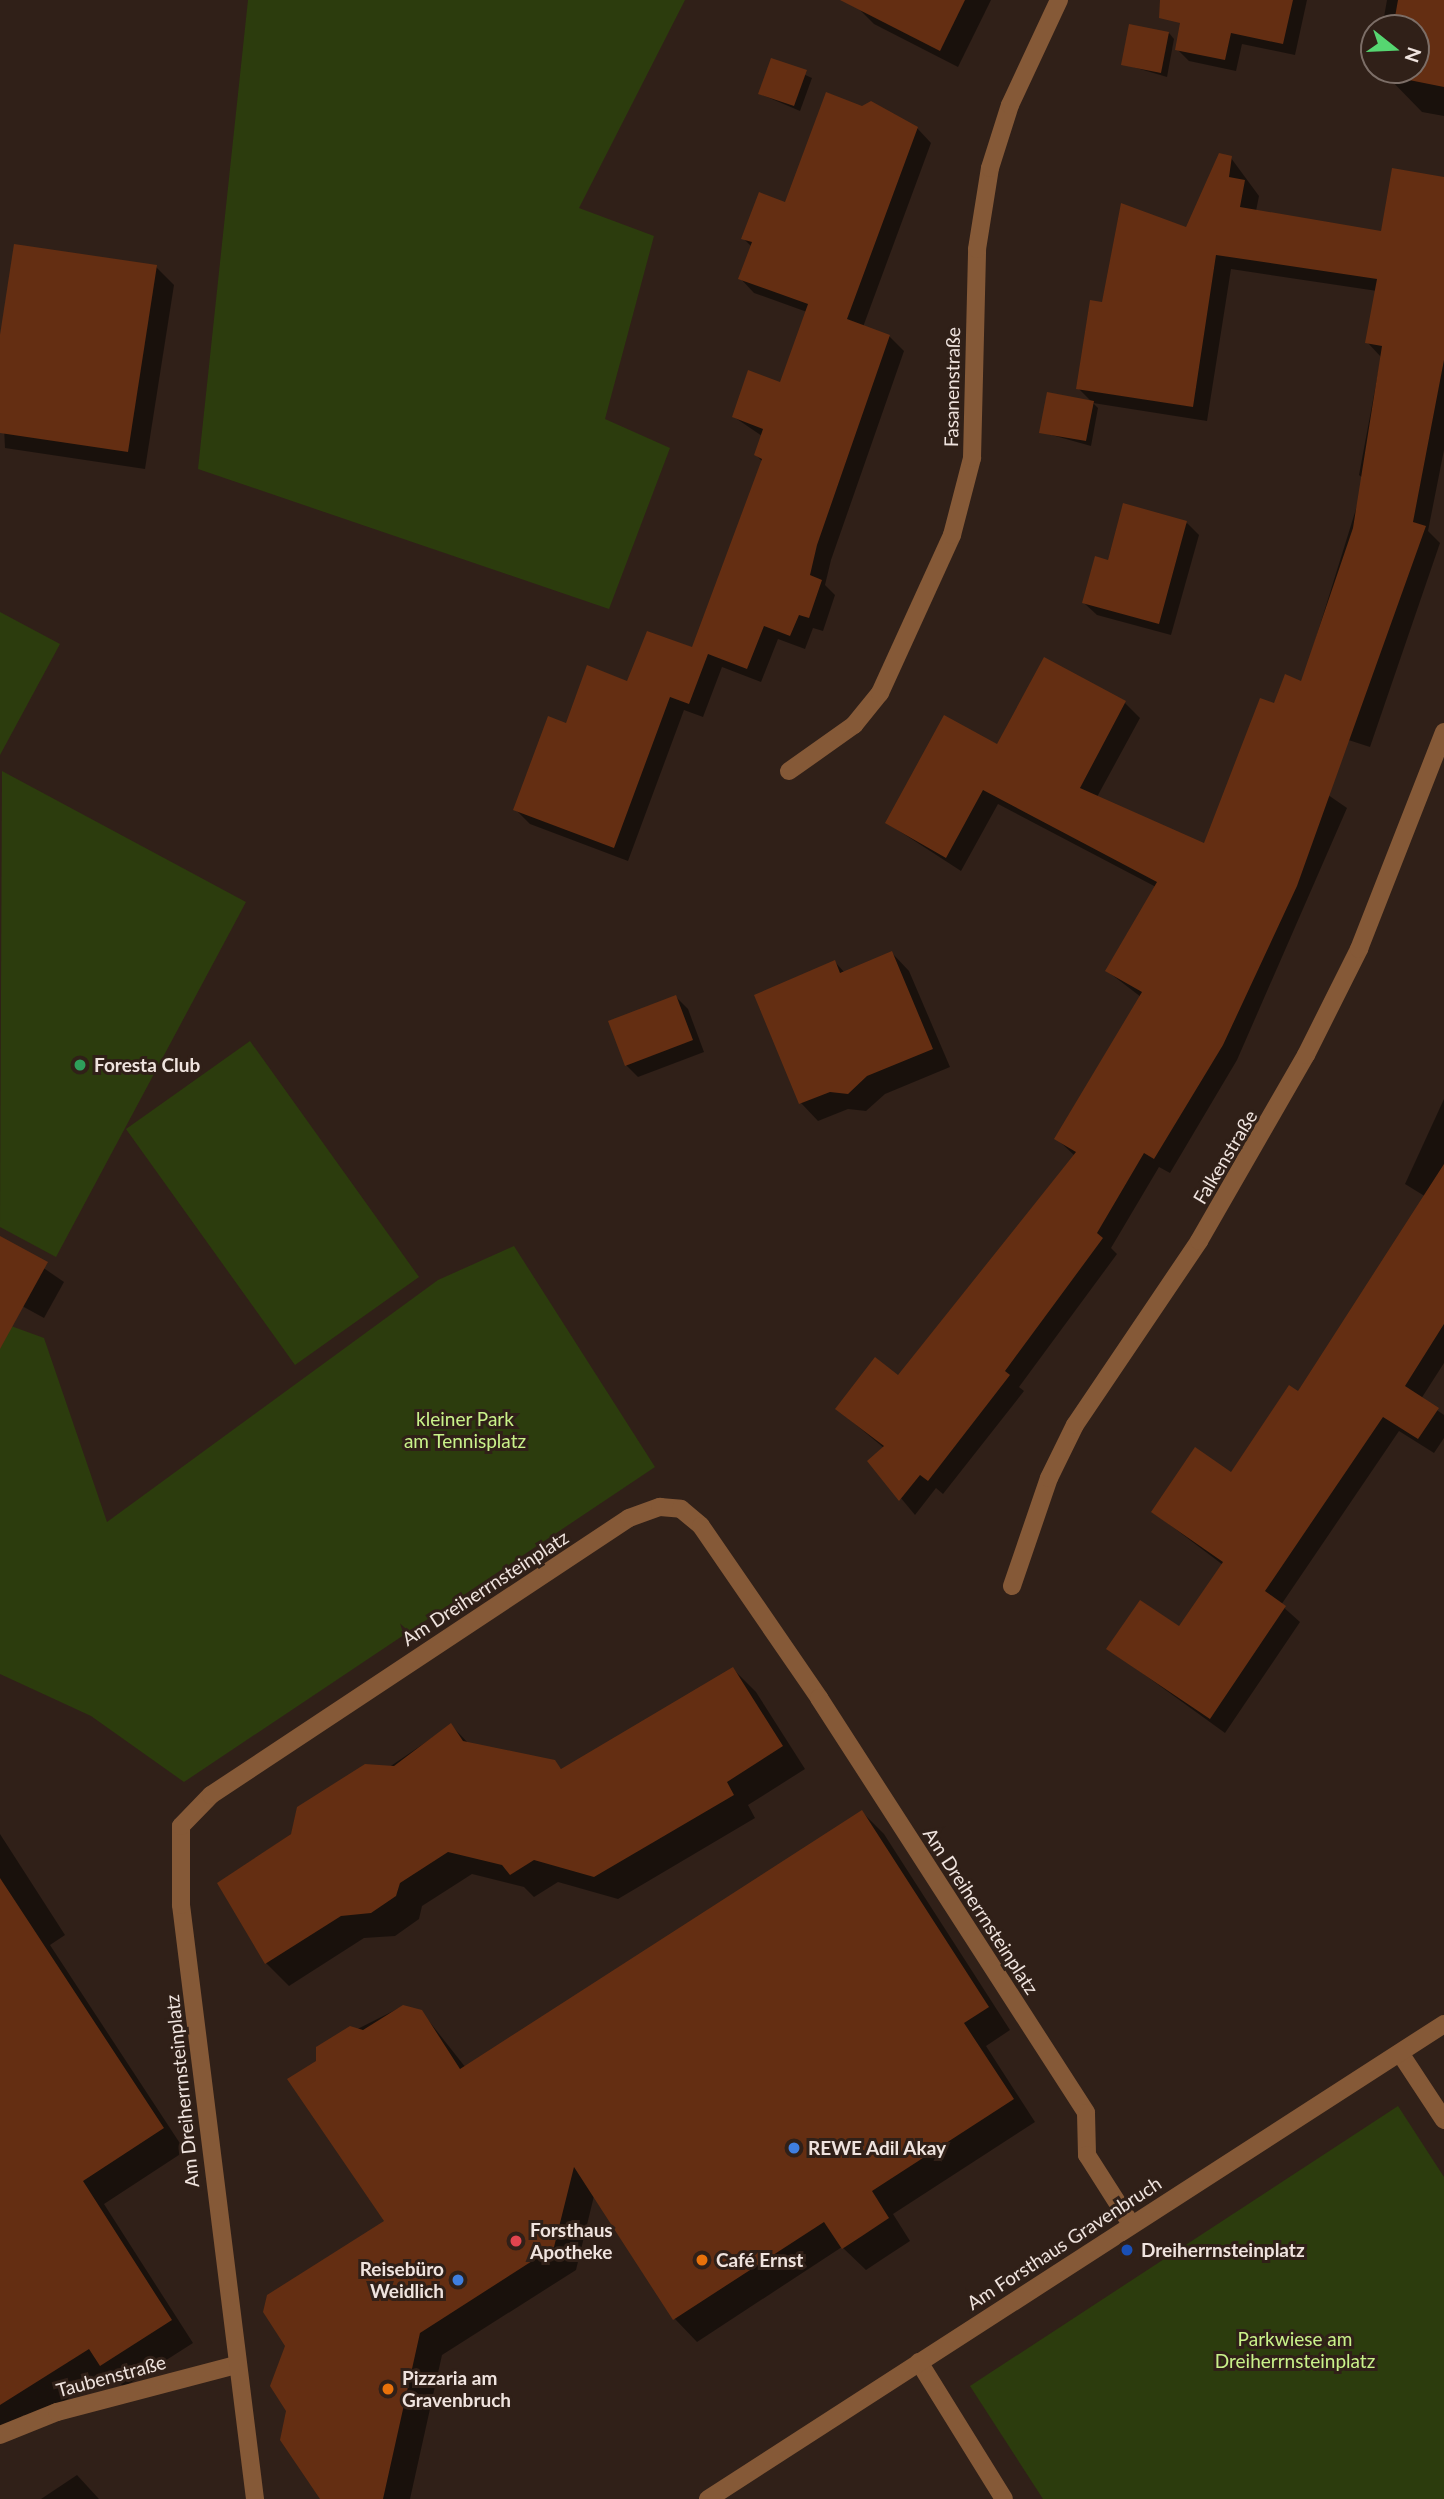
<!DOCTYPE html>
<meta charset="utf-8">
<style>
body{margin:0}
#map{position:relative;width:1444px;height:2499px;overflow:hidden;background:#302018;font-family:Lato,sans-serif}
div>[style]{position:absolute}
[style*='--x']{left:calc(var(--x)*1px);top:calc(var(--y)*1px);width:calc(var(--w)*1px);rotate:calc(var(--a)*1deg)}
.green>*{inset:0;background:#2c3c0d}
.shadow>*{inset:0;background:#0007}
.building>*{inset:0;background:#642e12}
.minor>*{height:18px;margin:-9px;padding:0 9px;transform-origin:9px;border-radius:9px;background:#855937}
.dots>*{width:19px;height:19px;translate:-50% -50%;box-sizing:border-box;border:4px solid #302018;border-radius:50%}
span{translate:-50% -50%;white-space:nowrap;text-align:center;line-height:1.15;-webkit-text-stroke:6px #302018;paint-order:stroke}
.street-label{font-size:19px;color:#efe3de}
.poi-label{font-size:19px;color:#efe3de;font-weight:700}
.left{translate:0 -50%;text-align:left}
.right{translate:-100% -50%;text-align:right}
.park-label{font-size:19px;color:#c9f28a}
.north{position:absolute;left:1360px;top:14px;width:70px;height:70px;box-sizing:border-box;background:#302018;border:2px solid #7c6e67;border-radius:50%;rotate:108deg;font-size:19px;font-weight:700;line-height:28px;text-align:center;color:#efe3de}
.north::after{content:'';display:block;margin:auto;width:24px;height:32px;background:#56d671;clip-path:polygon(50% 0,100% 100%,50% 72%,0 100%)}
</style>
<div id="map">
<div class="green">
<div style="clip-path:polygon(248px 0,685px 0,579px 208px,654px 236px,605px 419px,670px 448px,609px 609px,198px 469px)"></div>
<div style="clip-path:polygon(0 612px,60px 644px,0 755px)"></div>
<div style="clip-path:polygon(2px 771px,246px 902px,56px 1257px,0 1227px)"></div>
<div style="clip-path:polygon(250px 1041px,419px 1277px,295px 1365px,126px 1129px)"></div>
<div style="clip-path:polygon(514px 1246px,655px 1467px,184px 1782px,91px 1716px,0 1674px,0 1322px,44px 1338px,107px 1522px,438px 1280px)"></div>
<div style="clip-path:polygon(1398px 2106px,1444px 2177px,1444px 2499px,1043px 2499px,970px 2386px)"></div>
</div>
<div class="shadow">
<div style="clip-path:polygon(859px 0,991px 0,958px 67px,874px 24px,856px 6px)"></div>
<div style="clip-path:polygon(1186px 0,1307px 0,1295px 55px,1242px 44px,1236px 71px,1189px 61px,1177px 49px)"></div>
<div style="clip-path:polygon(1387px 0,1444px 0,1444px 116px,1422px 112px,1386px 75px,1416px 70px,1416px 28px,1382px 28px)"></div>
<div style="clip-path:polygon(1169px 33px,1174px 39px,1167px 77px,1123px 64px)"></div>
<div style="clip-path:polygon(772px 60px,812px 78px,800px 111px,760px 94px)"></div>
<div style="clip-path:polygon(917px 128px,931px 143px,863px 327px,889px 336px,904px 351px,831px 560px,825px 585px,835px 595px,823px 631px,813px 628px,805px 649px,778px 639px,761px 682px,722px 667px,703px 717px,684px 710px,628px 861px,530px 824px,515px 809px,567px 725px,693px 650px,763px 462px,756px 455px,762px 436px,734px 417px,781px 384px,807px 312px,754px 293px,740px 278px,752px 247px,743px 238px,786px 204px)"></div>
<div style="clip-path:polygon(1231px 158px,1259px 196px,1256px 211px,1382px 233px,1444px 179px,1444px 450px,1428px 531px,1440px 543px,1370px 747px,1336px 736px,1318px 788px,1347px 808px,1237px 1060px,1170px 1173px,1159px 1167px,1111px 1248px,1117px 1254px,1019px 1387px,1024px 1391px,943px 1494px,936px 1488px,915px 1515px,870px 1461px,884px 1448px,837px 1409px,898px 1378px,1075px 1156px,1057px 1139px,1141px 997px,1107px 971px,1156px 887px,998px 804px,961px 871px,887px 823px,998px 746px,1045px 659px,1125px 703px,1140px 718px,1097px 797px,1205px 845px,1275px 705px,1302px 683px,1365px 480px,1359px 475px,1381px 357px,1367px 342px,1377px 291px,1231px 269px,1207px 421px,1093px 403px,1098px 408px,1091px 446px,1041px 432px,1093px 403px,1078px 388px,1104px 304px,1187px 229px)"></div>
<div style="clip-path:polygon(156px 267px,174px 285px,145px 469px,5px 448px,0 346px)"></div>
<div style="clip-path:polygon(1187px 523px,1199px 535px,1171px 635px,1097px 615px,1084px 603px)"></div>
<div style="clip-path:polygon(892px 953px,909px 971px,950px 1067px,885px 1094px,866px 1111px,848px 1109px,818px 1121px,801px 1103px,835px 962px,845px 973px)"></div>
<div style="clip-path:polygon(676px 997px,688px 1009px,704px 1052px,638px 1077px,626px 1065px)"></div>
<div style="clip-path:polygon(1444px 1099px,1444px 1208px,1405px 1184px)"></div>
<div style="clip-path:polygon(0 1238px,64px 1282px,44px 1318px,0 1294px)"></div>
<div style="clip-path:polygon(1444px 1265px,1444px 1363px,1421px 1399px,1444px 1415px,1444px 1438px,1434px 1453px,1399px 1431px,1281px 1605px,1300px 1622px,1225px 1733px,1109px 1649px,1179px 1628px,1223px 1565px,1153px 1512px,1231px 1474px,1299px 1394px)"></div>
<div style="clip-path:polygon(733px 1669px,756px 1692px,805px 1769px,748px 1805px,755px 1818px,618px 1899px,558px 1882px,534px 1897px,524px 1887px,472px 1874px,422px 1906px,419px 1919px,395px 1936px,364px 1938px,289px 1986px,266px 1963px,219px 1883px,451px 1725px,470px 1745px,554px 1761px,562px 1770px)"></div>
<div style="clip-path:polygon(862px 1812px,884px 1834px,1010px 2030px,986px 2046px,1035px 2122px,893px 2214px,910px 2241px,884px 2258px,866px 2270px,842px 2247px,697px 2342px,675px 2319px,594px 2196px,576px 2270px,442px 2355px,410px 2499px,322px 2499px,387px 2221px,317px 2062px,318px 2049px,403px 2006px,421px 2011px,466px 2068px)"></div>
<div style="clip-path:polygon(0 1834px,65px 1935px,50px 1945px,185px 2151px,104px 2204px,193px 2343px,124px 2387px,109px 2373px,31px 2422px,24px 2415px,0 2430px)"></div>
<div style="clip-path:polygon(77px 2475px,99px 2499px,41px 2499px)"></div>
</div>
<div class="building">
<div style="clip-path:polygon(840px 0,965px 0,940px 51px)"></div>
<div style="clip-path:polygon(1160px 0,1293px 0,1283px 44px,1231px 33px,1225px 60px,1175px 50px,1180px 23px,1159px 18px)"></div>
<div style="clip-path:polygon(1398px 0,1444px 0,1444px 87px,1384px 75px,1385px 70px,1416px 70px,1416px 28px,1393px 28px)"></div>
<div style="clip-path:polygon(1129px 24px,1169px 32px,1161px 73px,1121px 65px)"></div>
<div style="clip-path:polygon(771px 58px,807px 70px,794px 106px,758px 94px)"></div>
<div style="clip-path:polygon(826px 92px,862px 106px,871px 101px,918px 127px,847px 319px,890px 335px,817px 545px,810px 575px,822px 580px,809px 618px,799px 615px,790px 636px,764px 626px,747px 669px,708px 654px,689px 704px,670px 697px,614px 848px,513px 810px,548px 716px,566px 723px,587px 665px,627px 681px,647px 631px,692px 647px,762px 459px,754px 455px,763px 429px,732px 417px,748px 370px,780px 382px,808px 304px,738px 279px,752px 242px,741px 239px,759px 192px,785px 202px)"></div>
<div style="clip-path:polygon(1219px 153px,1232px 156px,1229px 177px,1245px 180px,1240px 207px,1381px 231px,1392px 168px,1444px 177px,1444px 360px,1413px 522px,1426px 526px,1297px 886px,1223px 1045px,1154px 1159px,1144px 1153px,1097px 1233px,1103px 1238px,1005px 1371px,1010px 1375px,928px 1481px,920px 1475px,899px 1501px,867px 1461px,884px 1446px,835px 1409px,875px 1357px,898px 1375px,1076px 1152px,1054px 1139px,1142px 992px,1105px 971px,1157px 882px,983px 790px,946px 858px,885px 823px,944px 715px,997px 744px,1044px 657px,1126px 701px,1080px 788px,1204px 843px,1260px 698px,1274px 703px,1285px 674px,1301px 681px,1353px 528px,1382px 346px,1365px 343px,1377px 279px,1216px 255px,1193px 407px,1076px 389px,1090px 300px,1102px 302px,1121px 203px,1186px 227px)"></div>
<div style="clip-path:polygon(14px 244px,157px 265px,128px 452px,0 433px,0 335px)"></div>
<div style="clip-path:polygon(1047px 392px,1094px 401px,1086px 441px,1039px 433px)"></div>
<div style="clip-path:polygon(1123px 503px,1187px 521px,1159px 624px,1082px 603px,1095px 556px,1108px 560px)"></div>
<div style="clip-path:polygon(892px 951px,933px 1049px,867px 1076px,848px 1094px,830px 1092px,799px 1104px,754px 995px,835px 960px,840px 973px)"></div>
<div style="clip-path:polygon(676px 995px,693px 1040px,625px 1066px,608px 1021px)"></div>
<div style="clip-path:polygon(1444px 1164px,1444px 1324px,1405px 1386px,1439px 1408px,1418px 1439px,1383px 1417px,1265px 1591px,1286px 1606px,1210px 1719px,1106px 1649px,1140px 1600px,1179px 1626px,1223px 1562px,1151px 1512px,1195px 1447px,1231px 1472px,1289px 1385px,1298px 1391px)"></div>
<div style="clip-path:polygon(0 1236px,48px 1262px,0 1349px)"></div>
<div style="clip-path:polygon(733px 1667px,783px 1746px,727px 1782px,734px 1795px,594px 1877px,534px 1860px,510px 1875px,502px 1865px,448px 1852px,400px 1883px,396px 1896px,371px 1913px,341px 1916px,265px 1964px,217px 1883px,291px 1834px,297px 1807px,365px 1764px,394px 1766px,451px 1723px,463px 1741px,555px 1760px,561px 1769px)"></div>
<div style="clip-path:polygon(862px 1810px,989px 2007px,964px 2023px,1014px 2099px,872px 2191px,889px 2218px,862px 2236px,842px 2249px,824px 2222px,673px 2320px,574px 2167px,554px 2247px,420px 2333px,383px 2499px,320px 2499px,280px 2440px,286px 2411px,270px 2386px,285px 2346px,263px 2312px,267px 2295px,384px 2221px,287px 2079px,316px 2061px,316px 2047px,350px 2026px,363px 2030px,403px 2005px,422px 2010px,460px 2069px)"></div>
<div style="clip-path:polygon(0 1878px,164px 2128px,83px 2181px,172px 2320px,100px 2366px,89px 2349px,0 2405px)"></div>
</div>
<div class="minor">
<div style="--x:789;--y:771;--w:80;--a:-35.3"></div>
<div style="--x:854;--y:725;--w:41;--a:-50.9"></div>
<div style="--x:880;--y:693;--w:174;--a:-65.5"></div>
<div style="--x:952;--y:535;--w:80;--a:-75.4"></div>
<div style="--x:972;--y:458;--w:209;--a:-88.6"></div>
<div style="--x:977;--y:249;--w:82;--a:-80.9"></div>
<div style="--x:990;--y:168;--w:66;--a:-72.4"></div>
<div style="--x:1010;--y:105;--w:116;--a:-65"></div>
<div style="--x:1012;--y:1586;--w:114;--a:-71.1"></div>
<div style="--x:1049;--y:1478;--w:59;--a:-63.9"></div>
<div style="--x:1075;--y:1425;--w:222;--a:-56"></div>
<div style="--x:1199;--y:1241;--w:215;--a:-60.1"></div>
<div style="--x:1306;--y:1055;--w:119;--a:-63.4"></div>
<div style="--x:1359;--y:949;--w:233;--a:-68.6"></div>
<div style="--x:1400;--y:2053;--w:80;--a:56.7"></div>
<div style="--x:919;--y:2362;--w:161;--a:58.2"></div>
<div style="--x:0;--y:2435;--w:61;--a:-22"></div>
<div style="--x:57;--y:2412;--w:185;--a:-14.7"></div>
<div style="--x:255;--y:2499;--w:599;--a:-97.1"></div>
<div style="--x:181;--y:1905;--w:79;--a:-90"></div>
<div style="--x:181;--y:1826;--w:43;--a:-45.9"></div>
<div style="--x:211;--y:1795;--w:501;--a:-33.53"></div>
<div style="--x:629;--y:1518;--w:33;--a:-20"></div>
<div style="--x:660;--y:1507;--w:21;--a:5"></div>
<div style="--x:681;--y:1509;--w:26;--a:40"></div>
<div style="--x:701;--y:1526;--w:209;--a:55.5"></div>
<div style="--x:819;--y:1698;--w:493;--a:57.2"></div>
<div style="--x:1086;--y:2113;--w:42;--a:88.6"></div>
<div style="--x:1087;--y:2155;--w:82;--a:57.5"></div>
<div style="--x:708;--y:2499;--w:876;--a:-32.84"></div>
</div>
<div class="dots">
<div style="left:80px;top:1065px;background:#2e9e5b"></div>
<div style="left:794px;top:2148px;background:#3f7fe0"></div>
<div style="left:516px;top:2241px;background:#e0444e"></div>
<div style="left:1127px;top:2250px;background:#1a4fb4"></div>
<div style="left:702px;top:2260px;background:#e8710a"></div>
<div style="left:458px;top:2280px;background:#3f7fe0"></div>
<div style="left:388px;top:2389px;background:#e8710a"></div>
</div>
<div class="street-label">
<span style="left:952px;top:387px;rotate:-89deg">Fasanenstraße</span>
<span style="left:1225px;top:1157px;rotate:-59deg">Falkenstraße</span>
<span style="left:485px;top:1588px;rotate:-33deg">Am Dreiherrnsteinplatz</span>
<span style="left:981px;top:1911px;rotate:57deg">Am Dreiherrnsteinplatz</span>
<span style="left:182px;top:2091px;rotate:-96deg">Am Dreiherrnsteinplatz</span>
<span style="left:1064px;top:2243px;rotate:-33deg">Am Forsthaus Gravenbruch</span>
<span style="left:111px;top:2376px;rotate:-15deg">Taubenstraße</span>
</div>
<div class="poi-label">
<span class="left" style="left:94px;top:1065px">Foresta Club</span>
<span class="left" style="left:808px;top:2148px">REWE Adil Akay</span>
<span class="left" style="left:530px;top:2241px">Forsthaus<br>Apotheke</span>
<span class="left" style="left:1141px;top:2250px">Dreiherrnsteinplatz</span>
<span class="left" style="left:716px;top:2260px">Café Ernst</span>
<span class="right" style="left:444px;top:2280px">Reisebüro<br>Weidlich</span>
<span class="left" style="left:402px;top:2389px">Pizzaria am<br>Gravenbruch</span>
</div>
<div class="park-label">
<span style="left:465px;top:1430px">kleiner Park<br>am Tennisplatz</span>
<span style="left:1295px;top:2350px">Parkwiese am<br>Dreiherrnsteinplatz</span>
</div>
<div class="north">N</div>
</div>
